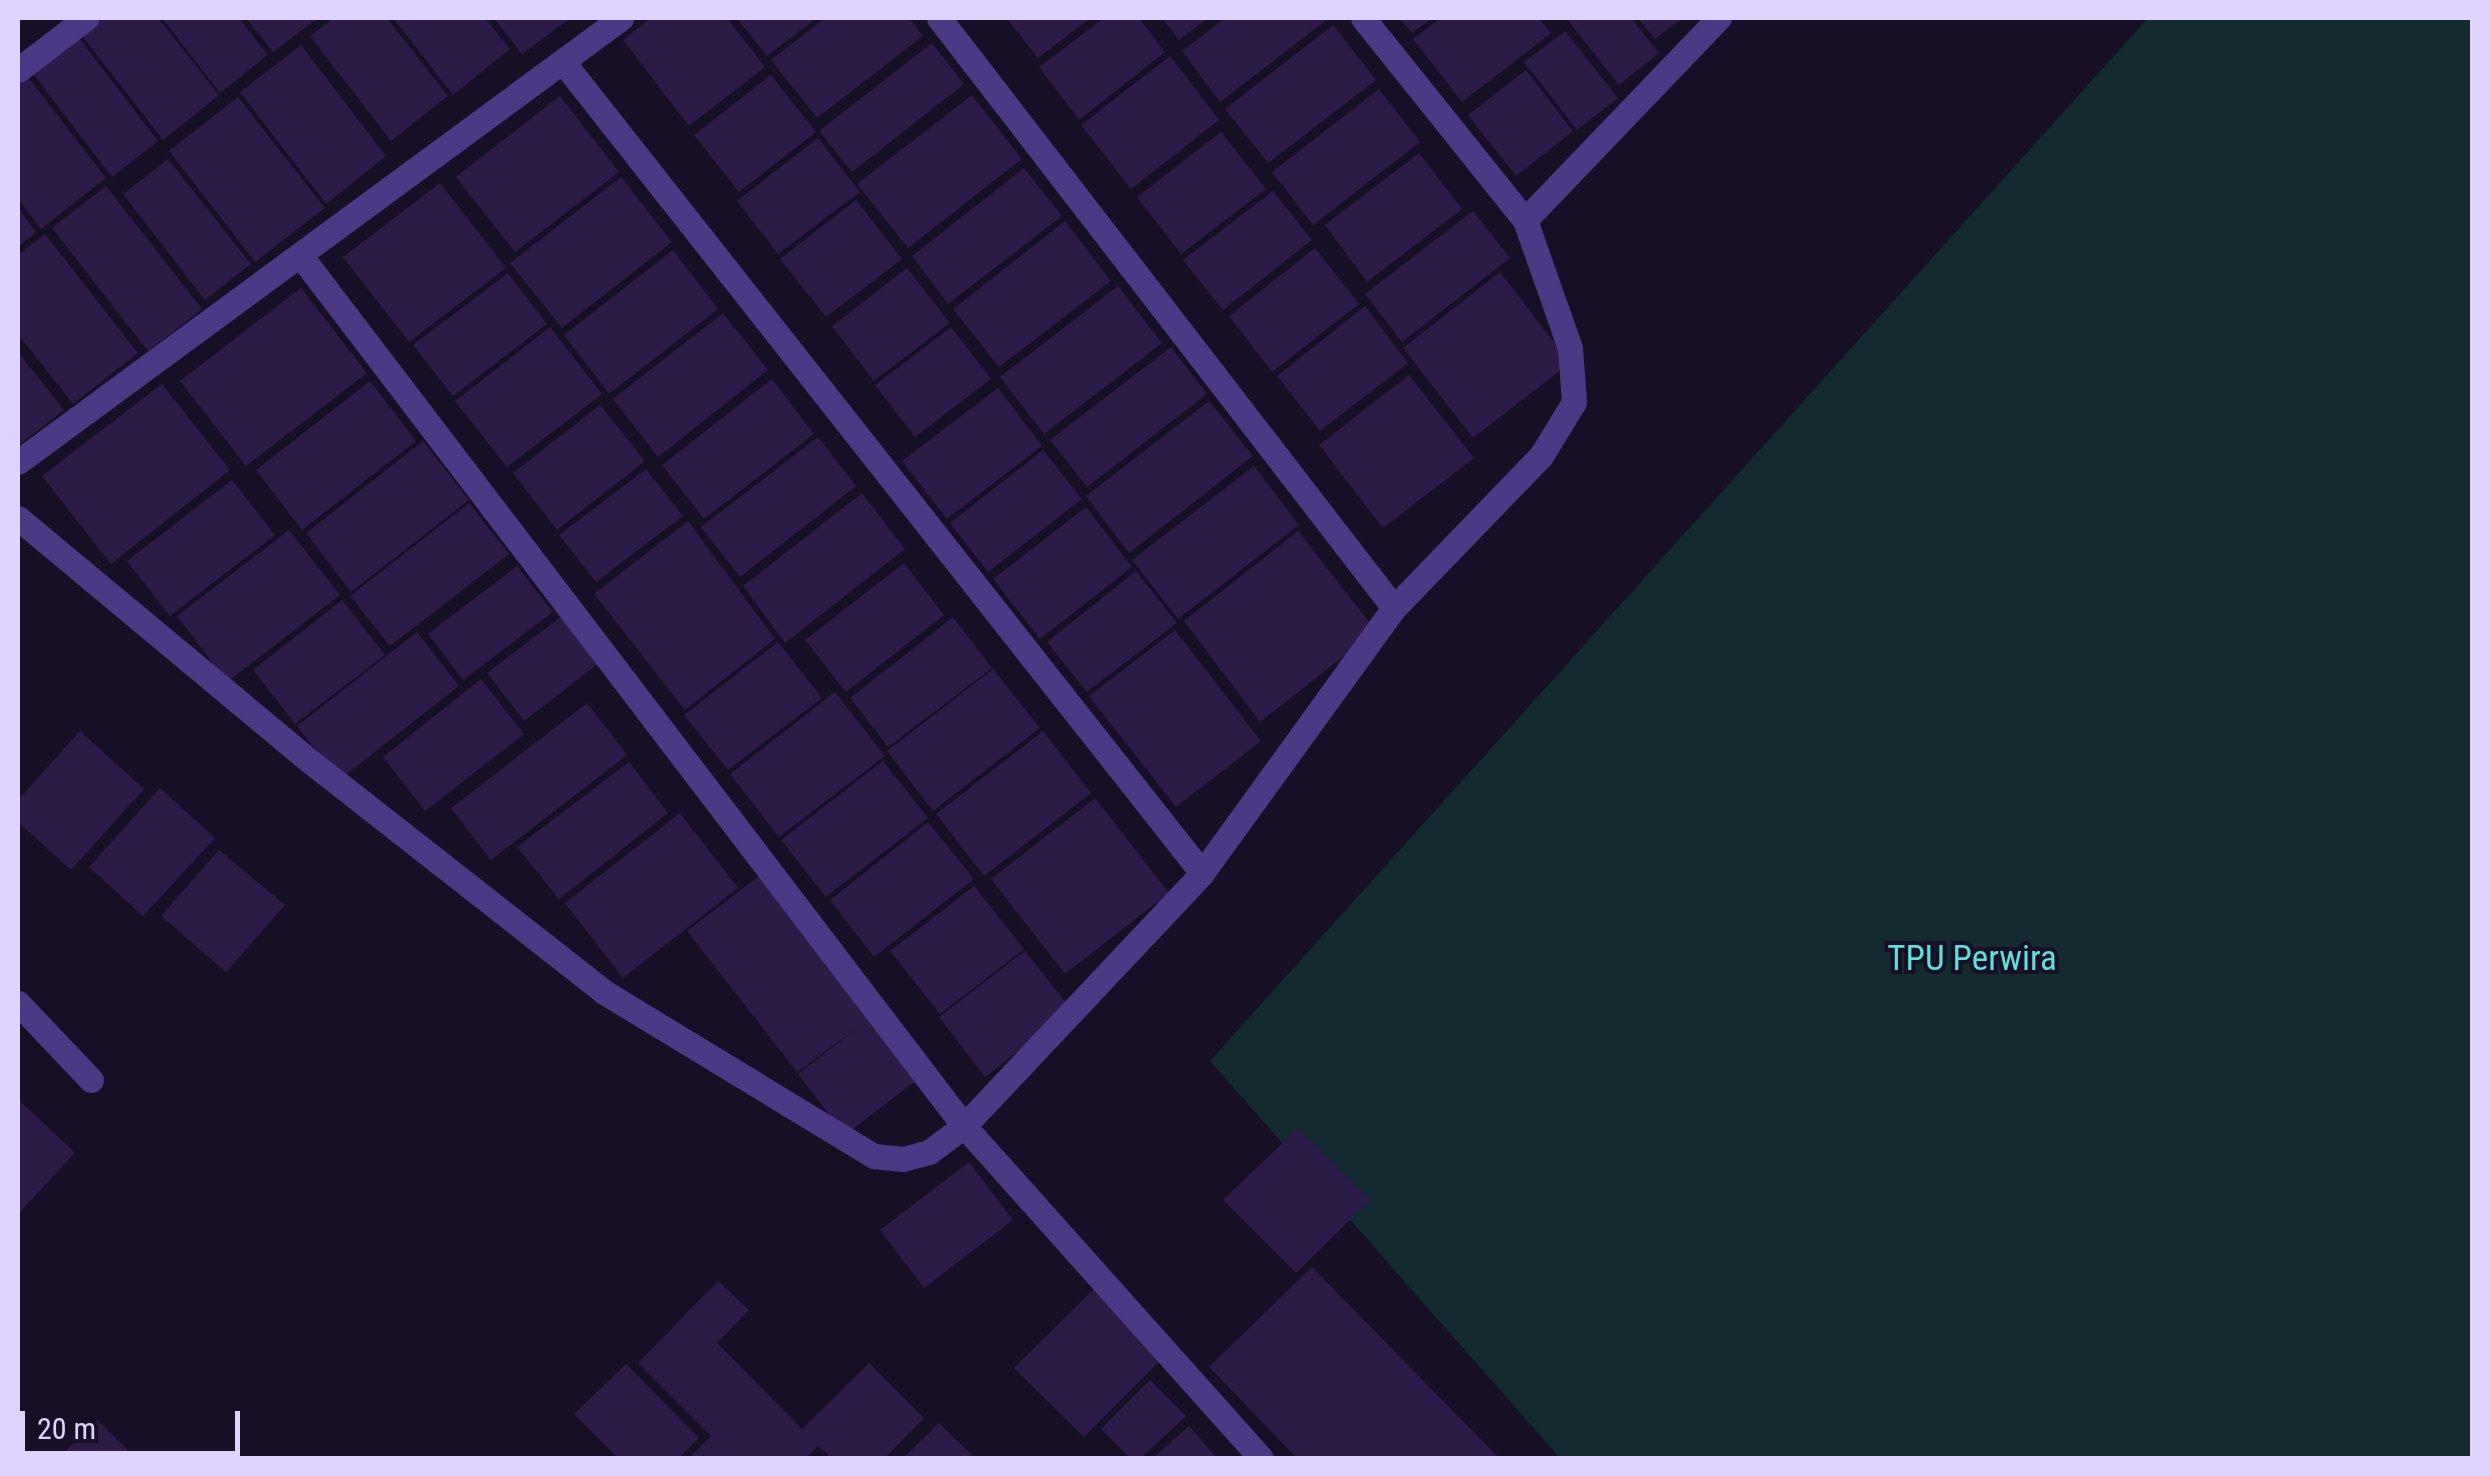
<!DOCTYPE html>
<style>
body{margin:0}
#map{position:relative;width:2490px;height:1476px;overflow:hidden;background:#170f25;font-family:"Roboto Condensed",sans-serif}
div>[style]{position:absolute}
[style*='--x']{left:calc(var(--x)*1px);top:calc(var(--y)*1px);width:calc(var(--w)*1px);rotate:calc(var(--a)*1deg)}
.green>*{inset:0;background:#122a30}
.building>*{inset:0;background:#2d1b47}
.street>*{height:25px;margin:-12.5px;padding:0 12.5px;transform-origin:12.5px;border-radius:12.5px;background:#4c3985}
span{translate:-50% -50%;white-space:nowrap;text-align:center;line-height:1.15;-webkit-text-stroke:8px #170f25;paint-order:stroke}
.park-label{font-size:35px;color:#5ee0db}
.frame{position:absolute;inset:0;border:20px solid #e1d3ff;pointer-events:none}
.scale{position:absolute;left:20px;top:1411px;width:220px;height:45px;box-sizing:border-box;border:5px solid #e1d3ff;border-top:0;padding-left:12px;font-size:30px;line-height:35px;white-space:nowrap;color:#e1d3ff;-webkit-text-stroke:8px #170f25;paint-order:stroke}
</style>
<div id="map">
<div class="green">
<div style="clip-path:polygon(2148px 18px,2472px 18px,2472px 1458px,1560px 1458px,1210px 1061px)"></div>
</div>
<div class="building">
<div style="clip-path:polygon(99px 18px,158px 18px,219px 95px,163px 140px,80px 33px)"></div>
<div style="clip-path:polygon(162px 18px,239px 18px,268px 55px,220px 93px)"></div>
<div style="clip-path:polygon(246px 18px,318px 18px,273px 52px)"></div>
<div style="clip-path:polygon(334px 18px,387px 18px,448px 96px,391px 141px,310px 36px)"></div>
<div style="clip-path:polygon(393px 18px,485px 18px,510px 49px,453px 95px)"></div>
<div style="clip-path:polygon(494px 18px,570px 18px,522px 54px)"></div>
<div style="clip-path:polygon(651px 18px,727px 18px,765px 67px,689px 126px,623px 40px)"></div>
<div style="clip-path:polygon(737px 18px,817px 18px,767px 56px)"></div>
<div style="clip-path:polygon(825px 18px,909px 18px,923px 36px,817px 118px,771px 60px)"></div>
<div style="clip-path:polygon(1006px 18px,1090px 18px,1038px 58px)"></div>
<div style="clip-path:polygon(1104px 18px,1139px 18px,1165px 52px,1079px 120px,1039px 67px)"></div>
<div style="clip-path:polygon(1162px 18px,1208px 18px,1179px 40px)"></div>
<div style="clip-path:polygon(1225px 18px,1329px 18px,1220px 102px,1182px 51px)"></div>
<div style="clip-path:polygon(1399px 18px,1432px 18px,1412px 33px)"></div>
<div style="clip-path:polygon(1441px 18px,1538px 18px,1551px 33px,1462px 102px,1413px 39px)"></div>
<div style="clip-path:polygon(1566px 18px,1631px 18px,1659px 53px,1619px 85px)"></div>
<div style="clip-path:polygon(1638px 18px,1682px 18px,1655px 39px)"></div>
<div style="clip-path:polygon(1333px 25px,1376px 80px,1268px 163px,1225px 109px)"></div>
<div style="clip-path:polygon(1565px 31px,1618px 98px,1577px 130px,1524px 62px)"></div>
<div style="clip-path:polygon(77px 35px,158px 141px,112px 177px,31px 71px)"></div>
<div style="clip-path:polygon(932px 43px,964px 84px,852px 172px,819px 131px)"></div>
<div style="clip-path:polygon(301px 45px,386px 156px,326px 204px,240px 92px)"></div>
<div style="clip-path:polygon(1170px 56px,1219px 120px,1131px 189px,1081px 125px)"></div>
<div style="clip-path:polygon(1526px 70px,1573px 131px,1516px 176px,1468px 115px)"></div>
<div style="clip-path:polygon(771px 75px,816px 132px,739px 192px,694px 135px)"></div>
<div style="clip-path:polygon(27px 76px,106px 178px,41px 229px,18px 199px,18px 83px)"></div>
<div style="clip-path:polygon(1379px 89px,1420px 142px,1313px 225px,1272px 172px)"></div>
<div style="clip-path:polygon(972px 95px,1022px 159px,908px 248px,857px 184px)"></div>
<div style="clip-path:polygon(560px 96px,619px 172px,515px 252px,456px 177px)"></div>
<div style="clip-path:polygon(238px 97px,325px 208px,255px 262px,169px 151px)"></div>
<div style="clip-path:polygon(1221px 132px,1266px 189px,1181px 254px,1137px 197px)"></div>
<div style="clip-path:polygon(818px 138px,860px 192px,778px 254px,737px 201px)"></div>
<div style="clip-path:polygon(1419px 153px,1462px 209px,1367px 282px,1325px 225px)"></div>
<div style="clip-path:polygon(168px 159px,251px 264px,205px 300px,123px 194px)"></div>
<div style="clip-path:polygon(1024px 168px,1062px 216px,948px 304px,912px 256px)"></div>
<div style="clip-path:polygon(621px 177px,672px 242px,562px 328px,510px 263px)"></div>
<div style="clip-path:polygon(440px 183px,506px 268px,409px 342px,343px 257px)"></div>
<div style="clip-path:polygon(106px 186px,202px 309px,148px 351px,52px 228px)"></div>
<div style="clip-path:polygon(1273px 191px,1312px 240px,1223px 310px,1183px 260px)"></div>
<div style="clip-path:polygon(856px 200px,902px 259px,826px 317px,780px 259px)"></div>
<div style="clip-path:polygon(18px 208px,36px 232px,18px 247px)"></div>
<div style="clip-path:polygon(1473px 211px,1510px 258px,1402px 342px,1365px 294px)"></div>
<div style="clip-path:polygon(1065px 221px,1111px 281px,999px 367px,953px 309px)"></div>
<div style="clip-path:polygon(45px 234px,138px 353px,73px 404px,18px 334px,18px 255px)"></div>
<div style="clip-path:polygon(1315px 248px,1359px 304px,1272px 372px,1229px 316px)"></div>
<div style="clip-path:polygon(673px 250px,718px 309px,609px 394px,564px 335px)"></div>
<div style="clip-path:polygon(907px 268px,950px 323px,874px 381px,832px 326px)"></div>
<div style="clip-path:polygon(1500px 272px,1570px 363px,1473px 438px,1403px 348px)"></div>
<div style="clip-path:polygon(508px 273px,547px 324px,453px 396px,413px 345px)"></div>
<div style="clip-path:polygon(1118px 286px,1162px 343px,1044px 434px,1000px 377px)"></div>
<div style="clip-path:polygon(301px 288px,367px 373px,246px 466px,180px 381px)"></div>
<div style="clip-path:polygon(1365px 306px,1408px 363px,1320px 431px,1277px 376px)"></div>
<div style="clip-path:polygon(723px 313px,768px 370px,658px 457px,613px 399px)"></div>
<div style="clip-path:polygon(550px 327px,602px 394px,507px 467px,455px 401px)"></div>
<div style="clip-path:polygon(951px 327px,991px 379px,915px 437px,875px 385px)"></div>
<div style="clip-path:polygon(1171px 347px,1207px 394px,1087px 487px,1050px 440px)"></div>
<div style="clip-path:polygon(18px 352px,64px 410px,18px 446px)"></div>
<div style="clip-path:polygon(1409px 375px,1474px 458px,1383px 528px,1319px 445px)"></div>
<div style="clip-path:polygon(772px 379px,814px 434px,704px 519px,662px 465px)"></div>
<div style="clip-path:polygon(370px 381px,416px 441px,302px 530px,256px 470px)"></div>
<div style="clip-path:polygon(162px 384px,230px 470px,111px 564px,42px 476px)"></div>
<div style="clip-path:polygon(998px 388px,1042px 446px,947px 519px,902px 461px)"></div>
<div style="clip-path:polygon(1209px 401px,1253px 456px,1129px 553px,1086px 496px)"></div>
<div style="clip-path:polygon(600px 405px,645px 461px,557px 530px,513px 473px)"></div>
<div style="clip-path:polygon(818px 437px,856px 486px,740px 577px,701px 527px)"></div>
<div style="clip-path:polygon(423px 441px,469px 500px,351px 592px,306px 533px)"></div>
<div style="clip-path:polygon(1043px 450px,1082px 499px,988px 572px,950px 523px)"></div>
<div style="clip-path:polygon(1254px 466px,1299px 525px,1178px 619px,1132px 560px)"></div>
<div style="clip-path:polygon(646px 469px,683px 516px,596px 582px,559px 535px)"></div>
<div style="clip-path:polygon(232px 480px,275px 535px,170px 616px,127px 561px)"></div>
<div style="clip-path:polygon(862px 493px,905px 549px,785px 643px,743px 586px)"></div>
<div style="clip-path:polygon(469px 503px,509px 554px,390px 646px,350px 596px)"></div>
<div style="clip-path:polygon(1086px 507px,1132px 567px,1040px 639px,993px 579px)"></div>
<div style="clip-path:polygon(688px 521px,775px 639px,685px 710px,594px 594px)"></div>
<div style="clip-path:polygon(289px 530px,340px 595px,227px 682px,177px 616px)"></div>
<div style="clip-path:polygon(1298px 531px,1376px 631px,1260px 722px,1184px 621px)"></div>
<div style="clip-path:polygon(904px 563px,944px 615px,846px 692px,805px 640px)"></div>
<div style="clip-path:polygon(517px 566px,553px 612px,463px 680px,428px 634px)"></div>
<div style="clip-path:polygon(1136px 571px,1177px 623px,1087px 692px,1047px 642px)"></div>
<div style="clip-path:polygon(342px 600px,385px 655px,295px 724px,253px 670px)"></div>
<div style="clip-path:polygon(562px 616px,599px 663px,524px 721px,487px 673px)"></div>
<div style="clip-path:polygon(953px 617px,992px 668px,888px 747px,850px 698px)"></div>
<div style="clip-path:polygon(1175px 630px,1261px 741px,1176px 807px,1089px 696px)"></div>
<div style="clip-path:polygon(417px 632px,459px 686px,339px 780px,297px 726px)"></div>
<div style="clip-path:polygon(778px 642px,822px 698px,728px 770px,684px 715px)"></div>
<div style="clip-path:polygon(993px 669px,1040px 728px,933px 811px,887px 751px)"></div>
<div style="clip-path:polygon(481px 679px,524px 734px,425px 811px,383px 757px)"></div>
<div style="clip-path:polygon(835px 692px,885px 756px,779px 837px,730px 774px)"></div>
<div style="clip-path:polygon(587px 703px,627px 755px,491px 860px,451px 808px)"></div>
<div style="clip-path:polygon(80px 731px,144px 789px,71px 870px,18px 822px,18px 800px)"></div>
<div style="clip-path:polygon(1043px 731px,1091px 793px,984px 876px,936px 814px)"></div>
<div style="clip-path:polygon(883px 761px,928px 818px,826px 897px,781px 840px)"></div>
<div style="clip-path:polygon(629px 762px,668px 813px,559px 899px,517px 847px)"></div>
<div style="clip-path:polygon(160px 788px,215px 838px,143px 916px,89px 867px)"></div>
<div style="clip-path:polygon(1095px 798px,1169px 893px,1065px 974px,991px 879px)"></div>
<div style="clip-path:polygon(680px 813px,738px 888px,623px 978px,565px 903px)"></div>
<div style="clip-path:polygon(928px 822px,974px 879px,874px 957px,830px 900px)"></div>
<div style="clip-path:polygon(219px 850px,285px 905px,226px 972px,161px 916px)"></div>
<div style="clip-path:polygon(759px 876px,918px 1079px,845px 1135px,798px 1074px,857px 1028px,797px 1072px,687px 931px)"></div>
<div style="clip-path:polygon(974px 886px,1024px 949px,940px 1014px,890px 951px)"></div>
<div style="clip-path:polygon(1025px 951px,1071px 1009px,985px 1077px,939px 1017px)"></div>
<div style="clip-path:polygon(18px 1099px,75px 1153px,18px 1214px)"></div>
<div style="clip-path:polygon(1298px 1128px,1370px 1200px,1296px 1273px,1223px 1200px)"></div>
<div style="clip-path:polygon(969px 1162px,1013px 1220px,924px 1288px,880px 1230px)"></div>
<div style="clip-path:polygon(1312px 1267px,1499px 1458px,1297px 1458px,1209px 1367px)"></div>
<div style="clip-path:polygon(718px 1281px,749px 1310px,717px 1343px,802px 1429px,869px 1363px,924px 1418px,885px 1458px,832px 1458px,818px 1446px,806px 1458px,689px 1458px,711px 1436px,638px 1363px)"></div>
<div style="clip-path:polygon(1095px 1288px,1164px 1357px,1084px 1437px,1014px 1368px)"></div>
<div style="clip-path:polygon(626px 1364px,699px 1438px,679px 1458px,618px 1458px,574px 1414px)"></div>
<div style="clip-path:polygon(1150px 1380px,1186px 1416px,1141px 1458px,1130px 1458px,1101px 1429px)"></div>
<div style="clip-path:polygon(97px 1420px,136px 1458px,59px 1458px)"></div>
<div style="clip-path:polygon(939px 1423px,975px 1458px,903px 1458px)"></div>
<div style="clip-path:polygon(1189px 1426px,1217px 1458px,1153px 1458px)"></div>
</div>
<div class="street">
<div style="--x:939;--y:18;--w:745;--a:52.36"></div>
<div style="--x:1363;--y:18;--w:259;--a:51.3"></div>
<div style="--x:563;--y:62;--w:1032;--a:51.76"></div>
<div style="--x:18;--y:70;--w:86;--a:-37.4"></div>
<div style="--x:300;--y:255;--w:1095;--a:52.68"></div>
<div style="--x:964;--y:1126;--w:445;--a:48.2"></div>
<div style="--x:18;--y:462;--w:749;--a:-36.36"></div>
<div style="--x:18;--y:518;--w:370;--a:39.8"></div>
<div style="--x:302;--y:755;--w:384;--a:38.1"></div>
<div style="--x:604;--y:992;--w:316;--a:31.3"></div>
<div style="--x:874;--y:1156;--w:29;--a:6"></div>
<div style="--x:903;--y:1159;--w:27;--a:-15"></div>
<div style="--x:929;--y:1152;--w:44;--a:-36.6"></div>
<div style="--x:964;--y:1126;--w:347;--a:-46.7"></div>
<div style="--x:1202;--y:873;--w:327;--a:-54.1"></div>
<div style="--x:1394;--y:608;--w:211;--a:-46"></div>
<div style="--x:1541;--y:456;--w:63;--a:-58.6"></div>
<div style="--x:1574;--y:402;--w:54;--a:-94.2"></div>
<div style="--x:1570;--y:348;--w:136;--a:-109.4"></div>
<div style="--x:1525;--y:220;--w:280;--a:-46.2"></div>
<div style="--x:18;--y:1003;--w:106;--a:46.5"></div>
</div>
<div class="park-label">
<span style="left:1972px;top:959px">TPU Perwira</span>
</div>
<div class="frame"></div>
<div class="scale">20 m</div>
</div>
